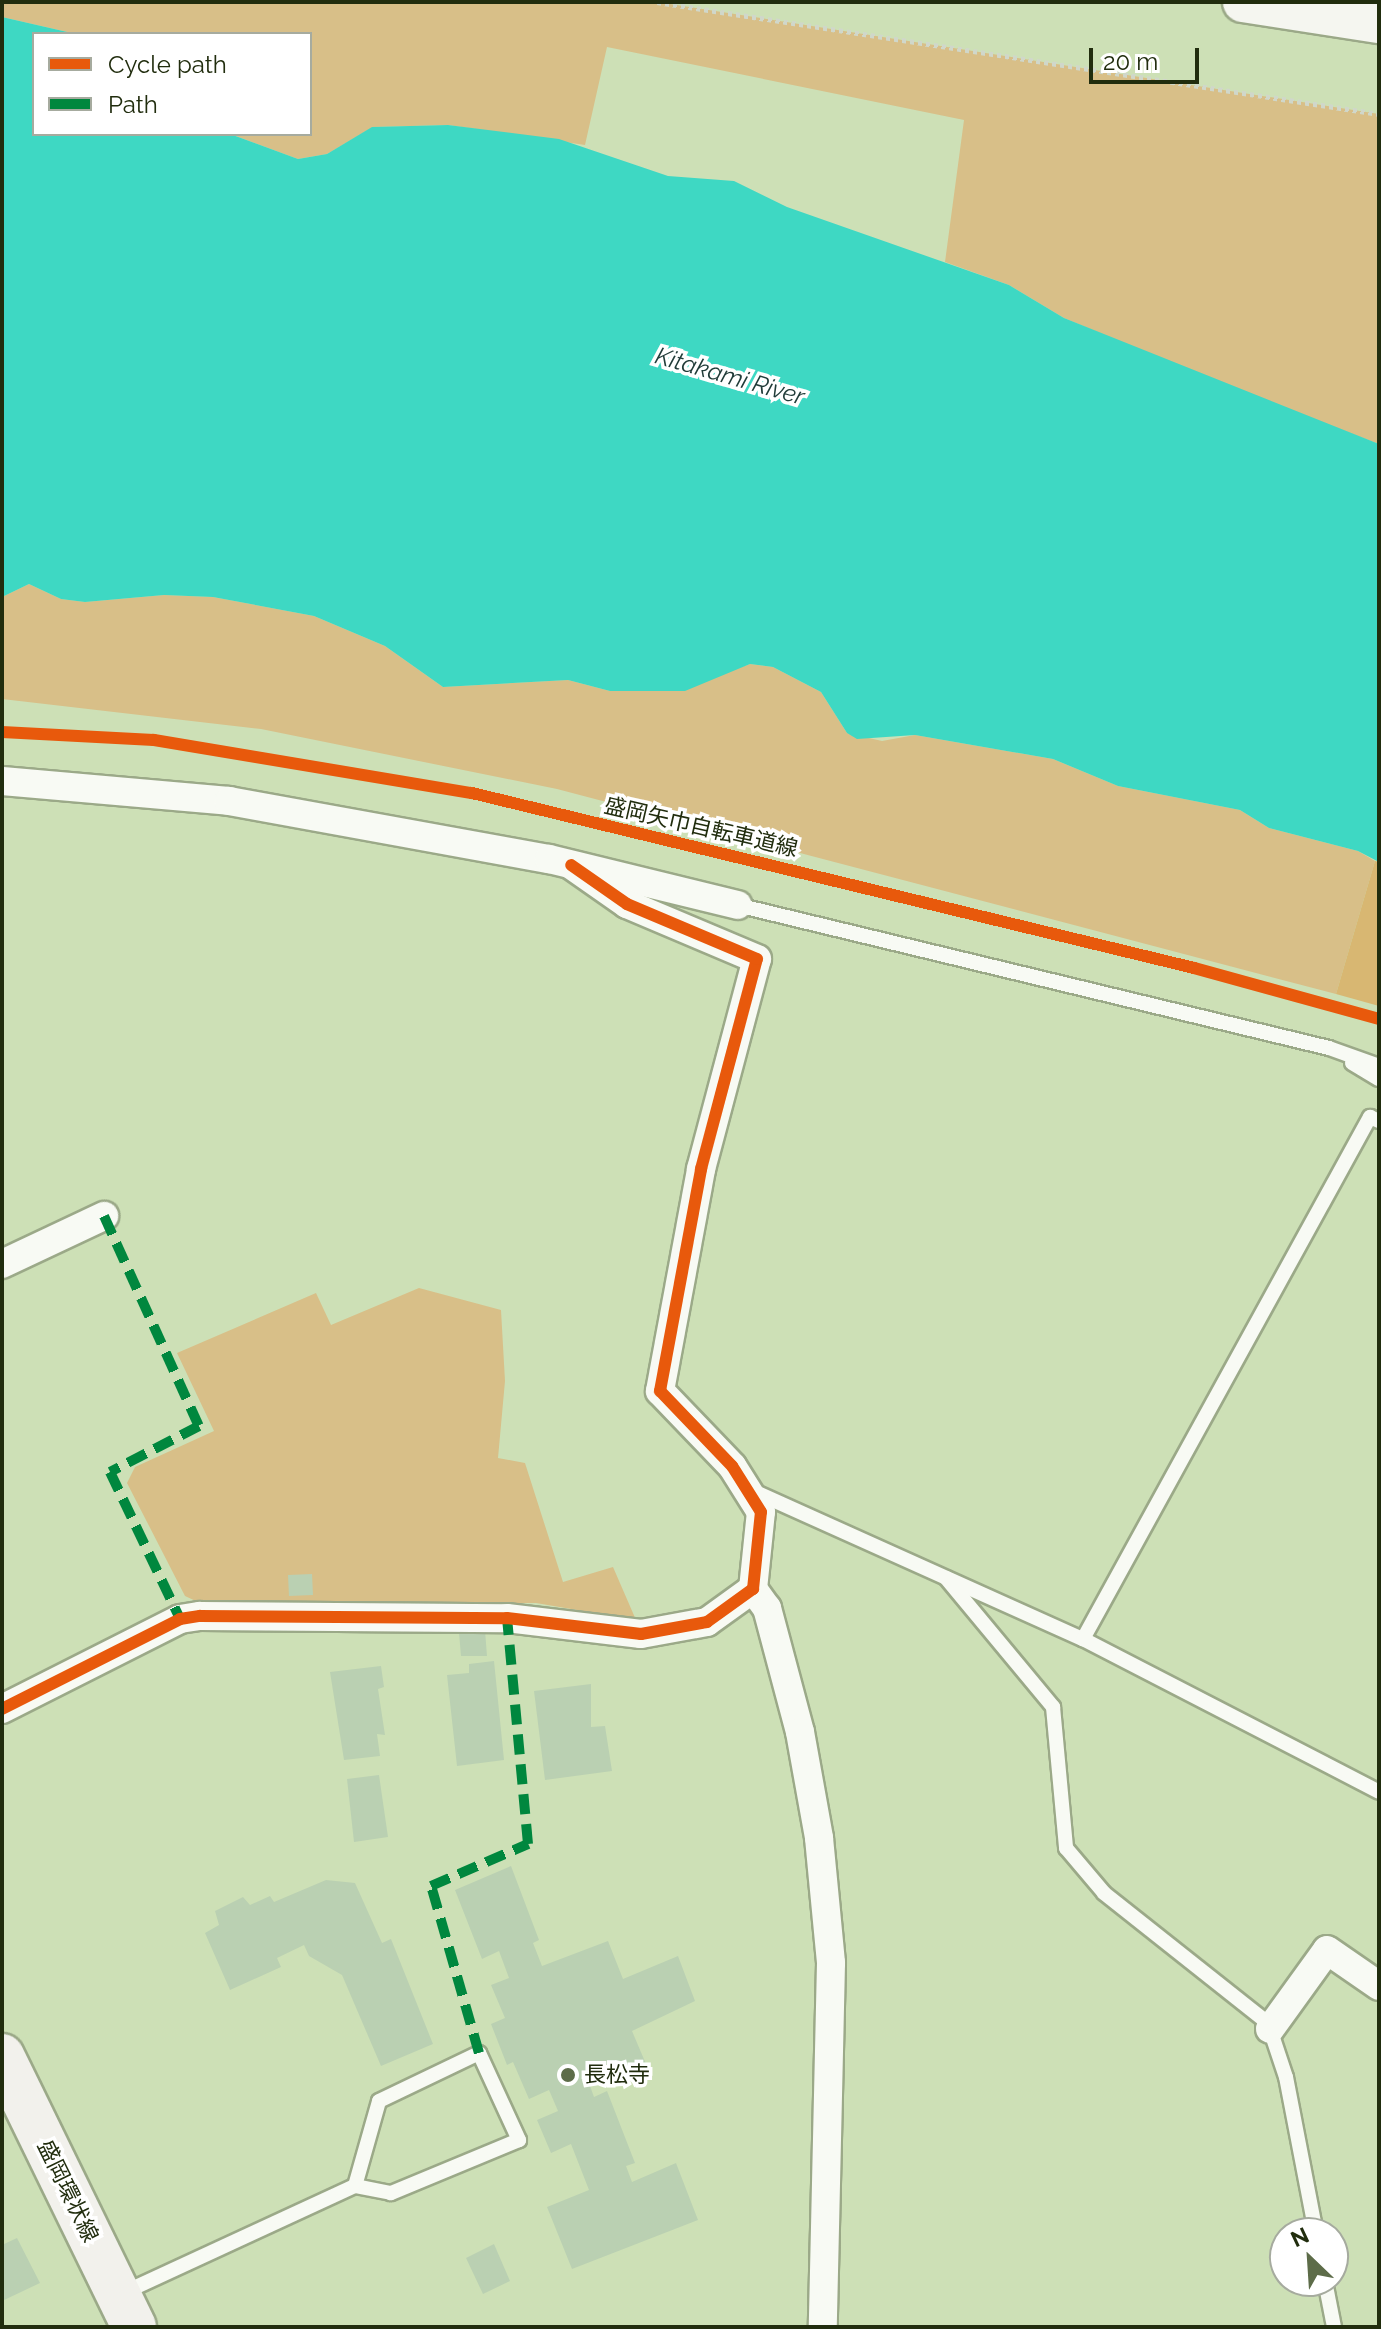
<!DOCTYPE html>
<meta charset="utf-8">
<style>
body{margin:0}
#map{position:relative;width:1381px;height:2329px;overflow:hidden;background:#cde0b6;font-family:Raleway,"Noto Sans JP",sans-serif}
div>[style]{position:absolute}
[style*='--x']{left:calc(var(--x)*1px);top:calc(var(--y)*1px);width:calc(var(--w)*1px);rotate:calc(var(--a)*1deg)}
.green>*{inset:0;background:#d8bf88}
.forest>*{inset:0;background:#d8b772}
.water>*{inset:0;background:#3ed8c3}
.building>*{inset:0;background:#bad0b2}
.path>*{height:5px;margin-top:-2.5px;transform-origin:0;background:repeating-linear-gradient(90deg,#d0d7ca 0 4px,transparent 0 8px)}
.roads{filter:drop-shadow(2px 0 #9ba988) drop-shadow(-2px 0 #9ba988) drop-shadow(0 2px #9ba988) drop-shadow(0 -2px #9ba988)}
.lane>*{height:14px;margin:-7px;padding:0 7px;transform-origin:7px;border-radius:7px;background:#f8faf4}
.street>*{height:28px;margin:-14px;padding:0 14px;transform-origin:14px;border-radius:14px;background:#f8faf4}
.secondary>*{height:40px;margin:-20px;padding:0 20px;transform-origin:20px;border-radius:20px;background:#f5f6f0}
.primary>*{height:44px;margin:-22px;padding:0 22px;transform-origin:22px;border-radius:22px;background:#f2f1ec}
.quiet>*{height:10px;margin-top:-5px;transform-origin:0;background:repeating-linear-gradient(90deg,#00873e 0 20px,transparent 0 30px)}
.cycleway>*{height:12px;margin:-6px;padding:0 6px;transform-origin:6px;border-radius:6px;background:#e8590c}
.dots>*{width:22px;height:22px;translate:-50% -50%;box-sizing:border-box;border:4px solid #fff;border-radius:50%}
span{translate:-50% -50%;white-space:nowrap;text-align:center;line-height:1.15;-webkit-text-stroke:7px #fff;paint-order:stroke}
.street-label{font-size:22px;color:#212d0e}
.poi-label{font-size:22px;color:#212d0e}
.left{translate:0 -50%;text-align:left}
.water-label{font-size:24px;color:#213c39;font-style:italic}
.frame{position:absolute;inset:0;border:4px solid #212d0e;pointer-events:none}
.legend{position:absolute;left:32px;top:32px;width:280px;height:104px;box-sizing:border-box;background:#fff;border:2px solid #a6ab9f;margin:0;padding:10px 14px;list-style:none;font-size:24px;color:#212d0e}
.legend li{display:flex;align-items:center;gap:16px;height:40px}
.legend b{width:40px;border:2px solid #a6ab9f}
.north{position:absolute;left:1269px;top:2217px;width:80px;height:80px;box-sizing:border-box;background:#fff;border:2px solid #a6ab9f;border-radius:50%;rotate:335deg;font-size:22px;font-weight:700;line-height:32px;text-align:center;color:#212d0e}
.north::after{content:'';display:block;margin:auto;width:28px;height:36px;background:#5d6c49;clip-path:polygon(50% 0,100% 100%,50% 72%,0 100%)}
.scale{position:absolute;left:1089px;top:48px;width:110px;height:36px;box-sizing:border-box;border:4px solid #212d0e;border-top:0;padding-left:10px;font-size:24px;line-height:28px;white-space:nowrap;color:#212d0e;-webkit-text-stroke:6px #fff;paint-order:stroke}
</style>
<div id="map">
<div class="green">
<div style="clip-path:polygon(2px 2px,657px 2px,1379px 114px,1379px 444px,1238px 391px,1064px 318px,1009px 285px,945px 262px,964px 120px,607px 47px,585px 145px,448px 125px,373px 127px,327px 154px,298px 159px,230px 134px,310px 134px,310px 34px,76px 34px,2px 17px)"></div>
<div style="clip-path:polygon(29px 584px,61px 599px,85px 602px,164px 595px,213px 597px,314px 616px,385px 646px,443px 687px,568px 680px,610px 691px,722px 674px,750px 664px,773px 667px,821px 692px,847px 733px,882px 741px,915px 735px,1053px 759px,1118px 786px,1240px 810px,1269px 828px,1358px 851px,1375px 861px,1336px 994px,557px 789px,261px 729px,2px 699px,2px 597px)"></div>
<div style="clip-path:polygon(419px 1288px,501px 1310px,505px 1381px,498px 1458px,525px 1463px,563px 1582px,613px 1567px,636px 1620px,536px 1603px,200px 1603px,185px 1596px,127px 1483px,135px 1467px,214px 1431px,177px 1353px,316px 1293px,331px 1325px)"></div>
</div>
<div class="forest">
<div style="clip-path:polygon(1375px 861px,1379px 862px,1379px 1006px,1336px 994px)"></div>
</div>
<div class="water">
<div style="clip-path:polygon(2px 17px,76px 34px,34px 34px,34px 134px,230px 134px,298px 159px,327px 154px,372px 127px,448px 125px,559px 139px,668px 176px,734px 181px,787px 207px,1009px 285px,1064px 318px,1379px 444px,1379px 862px,1358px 851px,1269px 828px,1240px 810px,1118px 786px,1053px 759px,915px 735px,857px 739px,847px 733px,821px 692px,773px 667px,750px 664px,685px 691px,610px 691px,568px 680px,443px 687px,385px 646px,314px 616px,213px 597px,164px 595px,85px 602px,61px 599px,29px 584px,2px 597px)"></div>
</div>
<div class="building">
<div style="clip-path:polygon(312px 1574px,313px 1595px,289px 1596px,288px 1575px)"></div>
<div style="clip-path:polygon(485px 1630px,487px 1656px,461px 1656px,459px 1633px)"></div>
<div style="clip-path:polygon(494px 1661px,504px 1760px,457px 1766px,447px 1675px,469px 1673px,469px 1664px)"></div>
<div style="clip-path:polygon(381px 1666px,384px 1687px,378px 1689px,385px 1735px,377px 1734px,380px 1756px,344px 1760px,330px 1672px)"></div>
<div style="clip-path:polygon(591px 1684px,591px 1727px,605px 1726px,612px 1771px,545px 1780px,534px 1691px)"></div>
<div style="clip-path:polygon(379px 1775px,388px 1837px,354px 1842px,347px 1779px)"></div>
<div style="clip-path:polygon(511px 1866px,539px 1940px,533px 1943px,542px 1966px,608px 1941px,623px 1979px,678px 1956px,695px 2001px,632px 2031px,646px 2064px,590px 2086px,594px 2097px,607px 2091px,635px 2163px,626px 2166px,632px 2182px,676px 2163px,698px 2220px,572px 2269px,547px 2207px,589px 2190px,571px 2144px,551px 2153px,537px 2120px,558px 2111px,549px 2090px,529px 2099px,513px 2062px,507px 2065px,491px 2024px,505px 2018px,491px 1985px,509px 1978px,499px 1951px,482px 1959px,455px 1890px)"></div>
<div style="clip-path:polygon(326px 1880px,355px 1883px,382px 1943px,391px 1939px,433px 2044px,381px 2066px,342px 1975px,309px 1956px,304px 1945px,277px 1958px,281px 1967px,230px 1990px,205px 1933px,219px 1925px,215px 1911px,243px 1897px,250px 1905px,270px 1896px,274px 1902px)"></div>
<div style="clip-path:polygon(17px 2238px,40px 2283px,2px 2301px,2px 2245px)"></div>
<div style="clip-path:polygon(494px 2244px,510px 2281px,483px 2294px,466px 2258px)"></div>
</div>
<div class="path">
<div style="--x:657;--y:2;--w:731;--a:8.82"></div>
</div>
<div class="roads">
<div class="lane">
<div style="--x:737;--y:905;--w:609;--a:13.58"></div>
<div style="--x:1329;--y:1048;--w:53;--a:19.8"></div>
<div style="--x:1352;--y:1063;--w:31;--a:31"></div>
<div style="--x:753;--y:1491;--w:362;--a:24.2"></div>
<div style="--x:1083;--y:1639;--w:333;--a:27.3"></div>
<div style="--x:946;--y:1578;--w:168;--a:50.3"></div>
<div style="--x:1053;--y:1707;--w:142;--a:84.7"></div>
<div style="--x:1066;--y:1848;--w:59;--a:49.8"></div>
<div style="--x:1104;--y:1893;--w:209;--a:38.4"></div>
<div style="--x:1268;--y:2023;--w:57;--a:71.6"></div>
<div style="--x:1286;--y:2077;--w:159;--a:79.1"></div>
<div style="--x:1083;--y:1639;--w:596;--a:-61.2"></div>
<div style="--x:1370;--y:1117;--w:10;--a:24"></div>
<div style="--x:1325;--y:2281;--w:47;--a:78.9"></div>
<div style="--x:123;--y:2293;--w:255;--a:-24.8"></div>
<div style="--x:355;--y:2186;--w:88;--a:-74.2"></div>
<div style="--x:379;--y:2101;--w:111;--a:-25.6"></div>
<div style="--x:479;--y:2053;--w:96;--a:65.3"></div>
<div style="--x:519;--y:2140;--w:139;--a:157.5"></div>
<div style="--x:391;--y:2193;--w:37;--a:-169"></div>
</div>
<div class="street">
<div style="--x:2;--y:781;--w:228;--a:5"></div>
<div style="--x:229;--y:801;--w:325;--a:10.3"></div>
<div style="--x:549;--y:859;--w:194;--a:13.7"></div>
<div style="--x:2;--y:1264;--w:113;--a:-25.2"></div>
<div style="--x:753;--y:1589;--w:24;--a:54"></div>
<div style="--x:767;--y:1608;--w:128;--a:75.1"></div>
<div style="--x:800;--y:1732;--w:108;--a:79.8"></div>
<div style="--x:819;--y:1838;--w:126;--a:84.5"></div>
<div style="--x:831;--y:1963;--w:364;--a:91.3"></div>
<div style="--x:2;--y:1709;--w:199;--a:-26.8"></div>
<div style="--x:180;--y:1619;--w:20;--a:-9"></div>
<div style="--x:200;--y:1616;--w:307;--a:0.4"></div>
<div style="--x:507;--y:1618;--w:135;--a:6.8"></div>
<div style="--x:641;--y:1634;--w:67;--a:-10.3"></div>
<div style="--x:707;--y:1622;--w:57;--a:-35.7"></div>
<div style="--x:753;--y:1589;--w:77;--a:-84.1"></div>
<div style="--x:761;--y:1512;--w:54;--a:-122.2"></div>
<div style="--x:732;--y:1466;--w:104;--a:-133.8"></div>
<div style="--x:660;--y:1391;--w:226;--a:-79.5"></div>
<div style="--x:701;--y:1169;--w:217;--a:-75.1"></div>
<div style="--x:757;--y:959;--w:141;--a:-157.1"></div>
<div style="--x:627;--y:904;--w:68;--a:-145.1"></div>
<div style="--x:1270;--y:2029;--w:97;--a:-54.2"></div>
<div style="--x:1327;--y:1950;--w:63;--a:34.7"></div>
</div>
<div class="secondary">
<div style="--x:1243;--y:2;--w:138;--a:8.8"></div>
</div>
<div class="primary">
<div style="--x:2;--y:2056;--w:301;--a:64"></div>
</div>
</div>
<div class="quiet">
<div style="--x:104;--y:1216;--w:230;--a:65.7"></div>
<div style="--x:199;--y:1426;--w:100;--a:152.7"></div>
<div style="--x:110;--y:1472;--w:163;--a:64.5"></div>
<div style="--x:479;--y:2053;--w:174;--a:-106"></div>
<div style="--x:431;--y:1886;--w:106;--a:-23.4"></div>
<div style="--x:528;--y:1844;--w:227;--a:-95.3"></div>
</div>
<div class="cycleway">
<div style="--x:2;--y:732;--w:152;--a:3"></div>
<div style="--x:154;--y:740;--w:322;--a:9.5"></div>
<div style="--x:472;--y:793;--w:743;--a:13.62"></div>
<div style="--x:1194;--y:968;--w:192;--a:15.4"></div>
<div style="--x:2;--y:1709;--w:199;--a:-26.8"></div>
<div style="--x:180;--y:1619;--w:20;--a:-9"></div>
<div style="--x:200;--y:1616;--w:307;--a:0.4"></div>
<div style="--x:507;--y:1618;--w:135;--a:6.8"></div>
<div style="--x:641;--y:1634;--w:67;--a:-10.3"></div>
<div style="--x:707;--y:1622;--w:57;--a:-35.7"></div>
<div style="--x:753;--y:1589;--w:77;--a:-84.1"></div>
<div style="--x:761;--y:1512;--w:54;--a:-122.2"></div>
<div style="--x:732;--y:1466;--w:104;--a:-133.8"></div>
<div style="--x:660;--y:1391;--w:226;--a:-79.5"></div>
<div style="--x:701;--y:1169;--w:217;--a:-75.1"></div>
<div style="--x:757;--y:959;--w:141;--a:-157.1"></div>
<div style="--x:627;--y:904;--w:68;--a:-145.1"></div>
</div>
<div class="dots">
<div style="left:568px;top:2075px;background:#5d6c49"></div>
</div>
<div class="street-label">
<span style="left:701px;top:827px;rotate:13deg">盛岡矢巾自転車道線</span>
<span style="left:68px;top:2191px;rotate:64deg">盛岡環状線</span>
</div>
<div class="poi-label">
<span class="left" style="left:584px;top:2075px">長松寺</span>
</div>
<div class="water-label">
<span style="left:730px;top:376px;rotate:16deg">Kitakami River</span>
</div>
<div class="frame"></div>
<ul class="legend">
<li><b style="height:10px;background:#e8590c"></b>Cycle path</li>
<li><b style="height:10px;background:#00873e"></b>Path</li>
</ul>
<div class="north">N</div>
<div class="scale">20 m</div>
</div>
